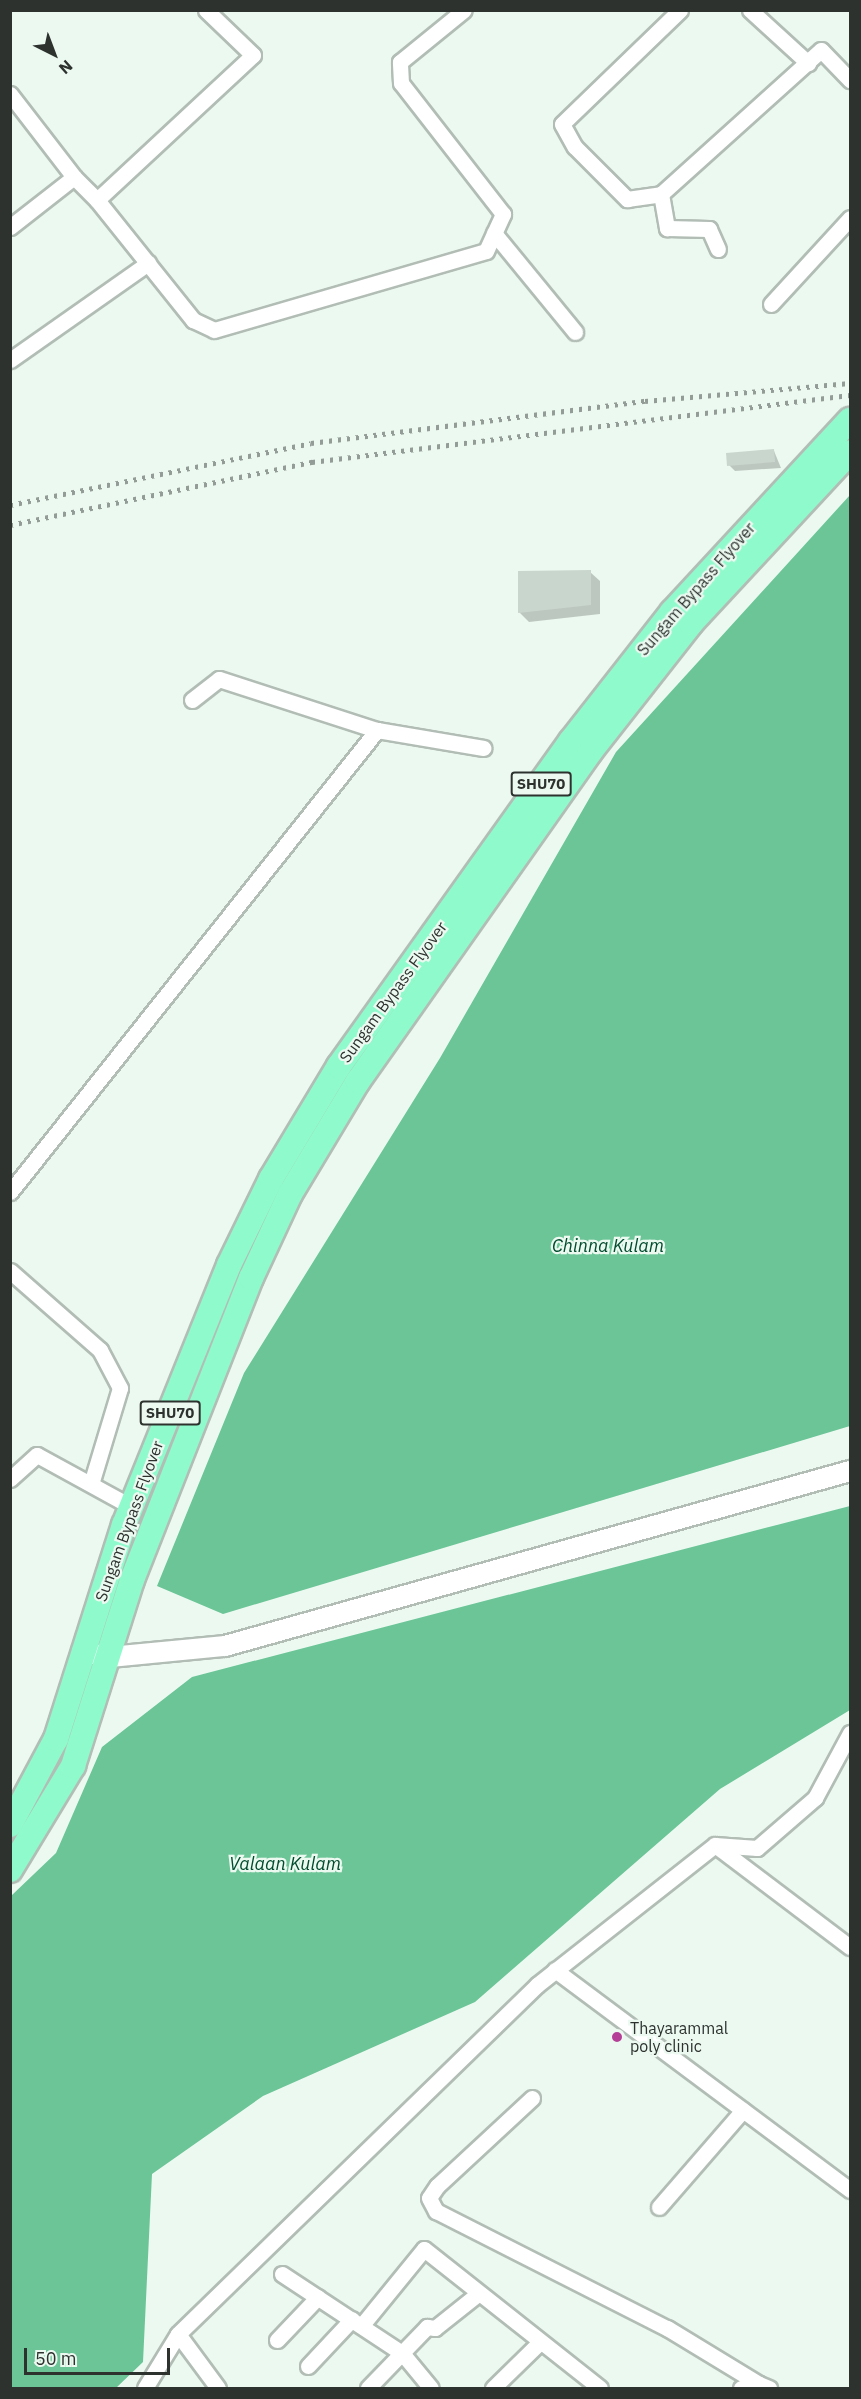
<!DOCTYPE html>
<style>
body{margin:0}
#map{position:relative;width:861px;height:2399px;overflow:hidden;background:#ecf9f1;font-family:"IBM Plex Sans",sans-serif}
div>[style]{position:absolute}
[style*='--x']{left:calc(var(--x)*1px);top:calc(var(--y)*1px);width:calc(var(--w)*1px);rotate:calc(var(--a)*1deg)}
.water>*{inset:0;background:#6bc596}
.shadow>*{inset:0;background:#0003}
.building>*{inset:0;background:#c9d6ce}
.roads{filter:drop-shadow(2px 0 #b1bdb5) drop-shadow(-2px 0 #b1bdb5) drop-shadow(0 2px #b1bdb5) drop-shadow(0 -2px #b1bdb5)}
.minor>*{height:15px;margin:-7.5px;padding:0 7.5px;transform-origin:7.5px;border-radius:7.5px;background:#fff}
.tertiary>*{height:20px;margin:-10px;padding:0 10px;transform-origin:10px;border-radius:10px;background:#fff}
.primary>*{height:24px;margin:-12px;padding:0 12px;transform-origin:12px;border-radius:12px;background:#8ffacb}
.rail>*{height:4.5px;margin-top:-2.25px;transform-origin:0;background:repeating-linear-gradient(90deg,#939c96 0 3px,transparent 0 9px)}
.dots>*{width:16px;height:16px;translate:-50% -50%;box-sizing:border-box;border:3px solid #ecf9f1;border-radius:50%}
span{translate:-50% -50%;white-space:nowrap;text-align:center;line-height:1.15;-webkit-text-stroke:4.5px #ecf9f1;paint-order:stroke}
.shield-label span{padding:2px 4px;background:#ecf9f1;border:2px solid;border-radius:4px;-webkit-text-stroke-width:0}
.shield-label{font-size:15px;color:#2d322f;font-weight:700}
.street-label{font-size:16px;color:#2d322f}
.poi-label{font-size:16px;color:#2d322f}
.left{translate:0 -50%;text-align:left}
.water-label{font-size:18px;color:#004c2e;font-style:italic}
.frame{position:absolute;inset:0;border:12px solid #2d322f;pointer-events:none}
.north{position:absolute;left:24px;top:24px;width:60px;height:60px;-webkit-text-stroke:4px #ecf9f1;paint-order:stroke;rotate:138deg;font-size:16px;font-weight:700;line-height:24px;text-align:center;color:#2d322f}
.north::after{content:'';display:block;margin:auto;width:21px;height:27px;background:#2d322f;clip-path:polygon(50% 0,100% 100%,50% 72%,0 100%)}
.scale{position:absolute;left:24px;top:2348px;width:146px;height:27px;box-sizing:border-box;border:3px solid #2d322f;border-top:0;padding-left:8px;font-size:18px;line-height:21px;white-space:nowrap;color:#2d322f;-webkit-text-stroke:4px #ecf9f1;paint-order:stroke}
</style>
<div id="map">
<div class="water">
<div style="clip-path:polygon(850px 495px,850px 1426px,223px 1614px,157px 1586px,244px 1373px,440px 1058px,616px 752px)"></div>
<div style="clip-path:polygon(850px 1506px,850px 1710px,720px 1789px,475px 2002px,263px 2096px,152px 2174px,143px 2362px,116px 2388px,11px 2388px,11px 1896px,56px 1853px,102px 1747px,192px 1677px)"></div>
</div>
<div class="shadow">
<div style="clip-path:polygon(774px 451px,781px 468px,735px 471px,729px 465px)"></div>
<div style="clip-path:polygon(590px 572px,600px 581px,600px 614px,529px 622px,519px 612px)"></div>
</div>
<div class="building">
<div style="clip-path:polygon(774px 449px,775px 462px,727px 466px,726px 453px)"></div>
<div style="clip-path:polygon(591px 570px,591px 605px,518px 613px,518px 571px)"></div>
</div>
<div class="roads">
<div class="minor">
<div style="--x:206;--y:10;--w:65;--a:43.8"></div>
<div style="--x:253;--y:55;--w:213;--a:137.1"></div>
<div style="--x:97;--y:200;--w:154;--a:51.3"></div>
<div style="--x:193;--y:320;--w:23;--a:25"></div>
<div style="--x:214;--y:330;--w:283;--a:-16.2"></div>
<div style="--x:486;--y:251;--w:41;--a:-65.3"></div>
<div style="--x:503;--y:214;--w:166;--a:-127.9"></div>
<div style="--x:401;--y:83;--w:21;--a:-93"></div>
<div style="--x:400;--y:62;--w:82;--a:-39.1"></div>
<div style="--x:680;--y:10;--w:164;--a:136"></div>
<div style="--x:562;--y:124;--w:26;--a:61"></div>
<div style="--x:575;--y:147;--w:74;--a:45"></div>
<div style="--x:627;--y:199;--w:34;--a:-8"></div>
<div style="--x:661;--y:194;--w:215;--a:-42"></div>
<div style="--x:821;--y:50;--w:42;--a:46"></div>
<div style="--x:750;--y:10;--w:79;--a:42.4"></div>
<div style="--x:10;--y:94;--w:105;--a:52.4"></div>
<div style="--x:661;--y:194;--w:35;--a:80"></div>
<div style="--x:667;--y:228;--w:42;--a:1.4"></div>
<div style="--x:709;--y:229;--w:22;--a:66"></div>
<div style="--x:10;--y:227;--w:81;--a:-38"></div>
<div style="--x:74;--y:177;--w:33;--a:45"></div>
<div style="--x:494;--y:233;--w:128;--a:50.7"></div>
<div style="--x:771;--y:304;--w:117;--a:-47.4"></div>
<div style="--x:10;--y:360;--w:169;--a:-35.1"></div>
<div style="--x:192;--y:700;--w:34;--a:-38"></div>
<div style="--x:219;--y:679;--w:166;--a:17.9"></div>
<div style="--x:377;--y:730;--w:108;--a:9.6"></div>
<div style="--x:10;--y:1192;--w:590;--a:-51.54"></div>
<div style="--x:10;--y:1271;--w:120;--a:41.3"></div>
<div style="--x:100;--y:1350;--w:43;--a:62.2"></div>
<div style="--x:120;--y:1388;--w:100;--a:106.8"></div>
<div style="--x:10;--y:1479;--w:36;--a:-42"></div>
<div style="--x:37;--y:1455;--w:108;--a:28.7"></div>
<div style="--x:715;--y:1845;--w:169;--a:37.1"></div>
<div style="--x:555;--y:1970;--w:368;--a:36.7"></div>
<div style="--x:532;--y:2098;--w:129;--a:137.2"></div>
<div style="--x:437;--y:2186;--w:14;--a:124"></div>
<div style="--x:429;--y:2198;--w:15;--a:62"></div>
<div style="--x:436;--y:2211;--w:259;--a:26.9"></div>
<div style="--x:667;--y:2328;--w:108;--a:31.3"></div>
<div style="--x:659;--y:2207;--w:128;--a:-49.1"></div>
<div style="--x:282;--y:2274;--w:144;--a:33.4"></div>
<div style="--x:402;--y:2353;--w:45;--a:50.4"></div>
<div style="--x:362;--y:2325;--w:98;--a:-50.8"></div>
<div style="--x:424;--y:2249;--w:224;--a:38.3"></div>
<div style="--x:178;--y:2334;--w:67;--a:53.5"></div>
<div style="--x:277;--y:2340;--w:59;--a:-46.4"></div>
<div style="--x:308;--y:2366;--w:64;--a:-46.9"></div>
<div style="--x:145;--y:2388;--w:63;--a:-58.6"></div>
<div style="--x:178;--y:2334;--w:501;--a:-44.19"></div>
<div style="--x:537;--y:1985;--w:226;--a:-38.2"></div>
<div style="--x:715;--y:1845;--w:42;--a:4.1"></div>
<div style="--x:757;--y:1848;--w:77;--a:-40.8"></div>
<div style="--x:815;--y:1798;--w:74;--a:-61.7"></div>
<div style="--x:368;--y:2388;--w:85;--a:-46"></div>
<div style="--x:427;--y:2327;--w:8;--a:7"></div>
<div style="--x:435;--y:2328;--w:56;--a:-38.5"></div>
<div style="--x:493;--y:2388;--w:66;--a:-44.4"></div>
<div style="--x:741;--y:2388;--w:18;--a:-13"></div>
<div style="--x:759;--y:2384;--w:11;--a:22"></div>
</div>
<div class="tertiary">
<div style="--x:82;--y:1652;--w:28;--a:10"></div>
<div style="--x:110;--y:1657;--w:116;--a:-5.5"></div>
<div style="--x:225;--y:1646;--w:649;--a:-15.64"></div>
</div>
<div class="primary">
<div style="--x:10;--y:1825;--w:98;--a:-61.9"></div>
<div style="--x:56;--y:1739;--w:225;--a:-72.4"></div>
<div style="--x:124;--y:1525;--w:280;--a:-68"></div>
<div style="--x:229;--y:1265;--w:96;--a:-64"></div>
<div style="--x:271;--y:1179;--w:132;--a:-59"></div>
<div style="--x:339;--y:1066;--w:399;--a:-54.5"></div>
<div style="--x:571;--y:741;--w:164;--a:-51.9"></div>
<div style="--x:672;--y:612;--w:262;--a:-47.2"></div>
<div style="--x:10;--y:1870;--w:122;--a:-58.8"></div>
<div style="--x:73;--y:1766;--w:195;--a:-72.4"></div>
<div style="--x:132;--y:1580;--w:325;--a:-68.5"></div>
<div style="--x:251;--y:1278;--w:93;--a:-65.1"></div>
<div style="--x:290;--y:1194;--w:132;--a:-59"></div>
<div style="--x:358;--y:1081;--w:403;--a:-54.8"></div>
<div style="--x:590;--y:752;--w:164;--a:-51.9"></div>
<div style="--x:691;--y:623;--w:233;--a:-47.1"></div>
</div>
</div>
<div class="rail">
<div style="--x:10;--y:505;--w:307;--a:-11.6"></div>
<div style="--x:311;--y:443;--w:337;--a:-7.2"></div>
<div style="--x:645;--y:401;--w:206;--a:-5"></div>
<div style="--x:10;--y:525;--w:309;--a:-11.8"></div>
<div style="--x:312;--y:462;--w:542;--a:-7.1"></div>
</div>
<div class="dots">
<div style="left:617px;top:2037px;background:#b53f97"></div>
</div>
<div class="shield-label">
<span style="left:541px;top:784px">SHU70</span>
<span style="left:170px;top:1413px">SHU70</span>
</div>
<div class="street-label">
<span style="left:696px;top:589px;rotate:-49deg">Sungam Bypass Flyover</span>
<span style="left:393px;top:992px;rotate:-54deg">Sungam Bypass Flyover</span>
<span style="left:129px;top:1521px;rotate:-70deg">Sungam Bypass Flyover</span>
</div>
<div class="poi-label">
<span class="left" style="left:630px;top:2037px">Thayarammal<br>poly clinic</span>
</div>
<div class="water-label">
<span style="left:608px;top:1246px">Chinna Kulam</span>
<span style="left:285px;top:1864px">Valaan Kulam</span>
</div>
<div class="frame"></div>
<div class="north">N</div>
<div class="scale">50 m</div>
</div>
